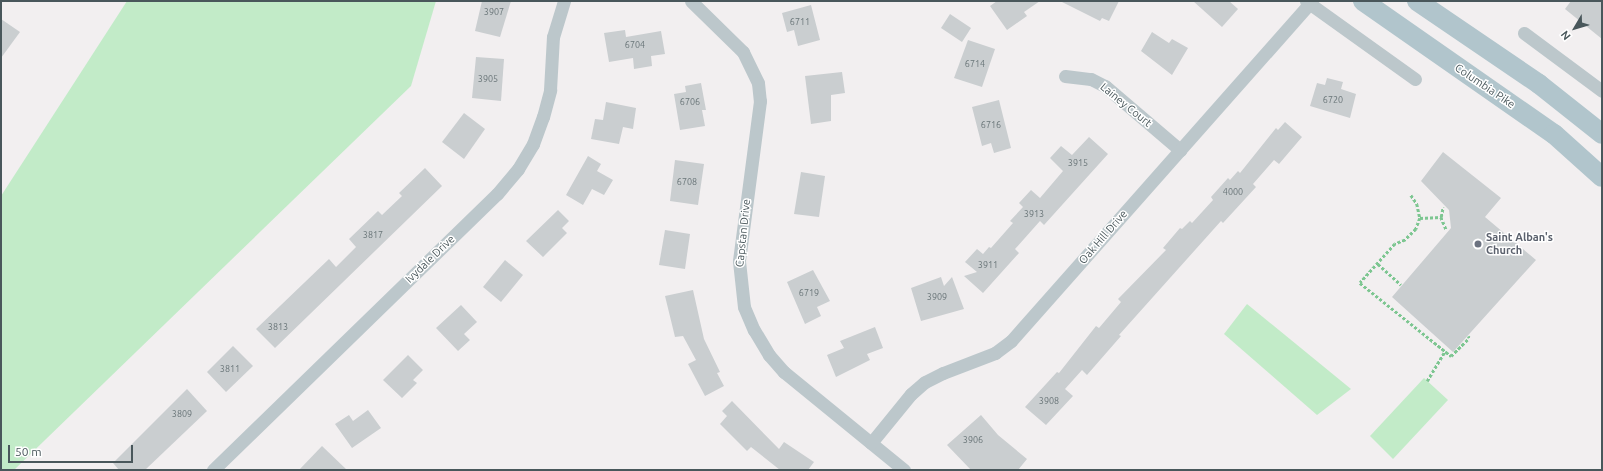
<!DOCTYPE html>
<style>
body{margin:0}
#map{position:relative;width:1603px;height:471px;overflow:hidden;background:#f2eff0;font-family:Ubuntu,sans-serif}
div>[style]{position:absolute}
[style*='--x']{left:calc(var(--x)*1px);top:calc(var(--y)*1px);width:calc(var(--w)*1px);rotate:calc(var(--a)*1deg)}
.green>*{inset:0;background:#c2ebc8}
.building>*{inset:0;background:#caced0}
.path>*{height:2.5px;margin-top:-1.25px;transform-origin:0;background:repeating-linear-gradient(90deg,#7dc691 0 3px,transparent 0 5px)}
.minor>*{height:13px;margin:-6.5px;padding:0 6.5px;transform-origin:6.5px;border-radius:6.5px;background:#bcc7cb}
.primary>*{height:20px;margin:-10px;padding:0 10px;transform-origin:10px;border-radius:10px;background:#b1c5cc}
.dots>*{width:11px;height:11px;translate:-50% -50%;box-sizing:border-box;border:2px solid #fff;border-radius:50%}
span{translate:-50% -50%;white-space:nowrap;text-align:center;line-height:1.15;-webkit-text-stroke:3px #fff;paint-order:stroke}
.number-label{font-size:9px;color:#697578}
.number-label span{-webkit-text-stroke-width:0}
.street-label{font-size:11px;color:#49575b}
.worship-label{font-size:11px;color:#5b616d;font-weight:700}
.left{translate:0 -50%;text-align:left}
.frame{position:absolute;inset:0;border:2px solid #49575b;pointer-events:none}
.north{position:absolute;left:1555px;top:8px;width:40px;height:40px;-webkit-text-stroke:3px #fff;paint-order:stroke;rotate:232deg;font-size:11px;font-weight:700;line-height:16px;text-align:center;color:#49575b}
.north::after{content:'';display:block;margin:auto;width:14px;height:18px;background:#49575b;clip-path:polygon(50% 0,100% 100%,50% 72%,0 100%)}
.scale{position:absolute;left:8px;top:445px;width:125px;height:18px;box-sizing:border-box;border:2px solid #49575b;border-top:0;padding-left:5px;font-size:12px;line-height:14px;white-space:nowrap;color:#49575b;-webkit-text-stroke:3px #fff;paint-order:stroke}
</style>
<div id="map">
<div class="green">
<div style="clip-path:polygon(127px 1px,436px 1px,411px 86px,14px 470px,1px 470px,1px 196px)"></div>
<div style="clip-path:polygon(1247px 304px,1351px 389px,1317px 415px,1224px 334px)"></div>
<div style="clip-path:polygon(1424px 378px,1448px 400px,1393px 459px,1370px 436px)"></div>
</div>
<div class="building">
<div style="clip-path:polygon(482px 1px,511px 1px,500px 37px,475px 31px)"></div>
<div style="clip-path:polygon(997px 1px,1040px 1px,1024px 12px,1027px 16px,1007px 30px,990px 6px)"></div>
<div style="clip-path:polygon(1060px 1px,1119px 1px,1109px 21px,1102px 18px,1100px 21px)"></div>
<div style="clip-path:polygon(1193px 1px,1229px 1px,1238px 9px,1222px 27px)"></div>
<div style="clip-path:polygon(1571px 1px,1602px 1px,1602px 39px,1565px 9px)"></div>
<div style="clip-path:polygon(811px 5px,820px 40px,798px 46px,794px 30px,787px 32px,782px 13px)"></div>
<div style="clip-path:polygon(950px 14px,971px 28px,962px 42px,941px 28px)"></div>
<div style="clip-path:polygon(1px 19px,20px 32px,1px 58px)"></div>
<div style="clip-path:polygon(625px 30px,626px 37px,661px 31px,665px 54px,651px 56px,652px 66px,634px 69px,633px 58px,609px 62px,604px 33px)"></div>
<div style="clip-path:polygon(1152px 32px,1169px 43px,1172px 39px,1188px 48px,1172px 75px,1141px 51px)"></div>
<div style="clip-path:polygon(968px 40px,995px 49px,982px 87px,954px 78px)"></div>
<div style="clip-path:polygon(476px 57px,504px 59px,501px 101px,472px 98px)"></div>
<div style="clip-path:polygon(842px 72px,845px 93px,831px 95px,831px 121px,811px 124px,805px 76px)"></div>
<div style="clip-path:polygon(1327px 78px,1343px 82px,1341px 89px,1356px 94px,1350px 118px,1310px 106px,1317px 83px,1325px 85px)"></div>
<div style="clip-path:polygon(701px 83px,706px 110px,702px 110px,705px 126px,680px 130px,674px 94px,686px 92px,685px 86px)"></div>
<div style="clip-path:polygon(999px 100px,1011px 148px,994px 153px,991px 143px,982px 146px,972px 107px)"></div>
<div style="clip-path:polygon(606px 102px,636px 108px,633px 129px,623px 127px,619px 144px,591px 139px,595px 119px,603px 120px)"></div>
<div style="clip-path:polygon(464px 113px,485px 129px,464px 159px,442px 142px)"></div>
<div style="clip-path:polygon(1285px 122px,1302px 137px,1279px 164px,1274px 160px,1253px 184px,1256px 187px,1223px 223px,1221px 221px,1119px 335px,1121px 336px,1087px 375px,1082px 370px,1065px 389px,1073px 396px,1046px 425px,1025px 407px,1057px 372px,1059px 373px,1096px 326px,1099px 328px,1121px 302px,1118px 299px,1166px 250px,1163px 248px,1180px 228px,1182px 229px,1190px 221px,1192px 223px,1213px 200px,1211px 197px,1228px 178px,1230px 180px,1238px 171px,1240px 173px,1276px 128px,1278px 130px)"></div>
<div style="clip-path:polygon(1089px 137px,1108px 154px,1044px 225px,1040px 221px,1015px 249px,1019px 253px,983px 293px,964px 276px,977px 272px,965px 262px,977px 249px,983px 254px,989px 247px,991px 248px,1013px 223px,1010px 221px,1023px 207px,1019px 203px,1031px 190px,1040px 198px,1063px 171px,1050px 158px,1061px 146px,1072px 155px)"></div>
<div style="clip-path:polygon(1443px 152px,1501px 198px,1485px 217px,1536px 260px,1453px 352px,1392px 297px,1451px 228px,1449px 210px,1421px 181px)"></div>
<div style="clip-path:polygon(588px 156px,601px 164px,597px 171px,613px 180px,604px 195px,592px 189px,583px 205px,566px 195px)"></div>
<div style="clip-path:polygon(675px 160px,704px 164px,698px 205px,670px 201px)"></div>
<div style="clip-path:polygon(425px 168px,442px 186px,275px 348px,256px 329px,329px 259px,336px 267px,356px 247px,349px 239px,378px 211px,382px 215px,402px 196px,399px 193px)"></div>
<div style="clip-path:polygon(801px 172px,825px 176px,819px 217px,794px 214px)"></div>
<div style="clip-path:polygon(558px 210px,569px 221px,562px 228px,567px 233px,543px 257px,526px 241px)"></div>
<div style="clip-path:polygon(665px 230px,690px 234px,685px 269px,659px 265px)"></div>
<div style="clip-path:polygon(505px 260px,523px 275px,501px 302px,483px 287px)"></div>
<div style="clip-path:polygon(813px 270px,830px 301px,817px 307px,821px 316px,805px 324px,787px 282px)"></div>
<div style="clip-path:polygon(941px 277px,944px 286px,952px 277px,964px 309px,921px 321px,911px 288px)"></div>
<div style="clip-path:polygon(693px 290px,704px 339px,720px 372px,717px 373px,724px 386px,705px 396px,688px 364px,696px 360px,683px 336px,675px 337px,665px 296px)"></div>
<div style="clip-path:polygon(461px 305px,477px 322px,464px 334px,470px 340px,458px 351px,436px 328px)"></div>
<div style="clip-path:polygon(875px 327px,883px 348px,867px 354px,870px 360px,836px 377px,827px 355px,844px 348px,840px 341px)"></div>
<div style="clip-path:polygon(233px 346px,253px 366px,226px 392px,207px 372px)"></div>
<div style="clip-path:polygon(408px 355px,423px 370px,413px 380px,417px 383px,402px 398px,383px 380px)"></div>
<div style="clip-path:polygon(187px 389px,207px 411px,145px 470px,119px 470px,113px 463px)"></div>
<div style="clip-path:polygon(732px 401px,779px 449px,784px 442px,814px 462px,808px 470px,780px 470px,751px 447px,747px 451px,720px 424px,727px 416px,722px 411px)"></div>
<div style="clip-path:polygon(368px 410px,381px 428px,352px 448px,335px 424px,349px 415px,353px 421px)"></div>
<div style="clip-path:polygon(981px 415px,998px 435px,1027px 459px,1018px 470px,971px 470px,947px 445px)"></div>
<div style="clip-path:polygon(322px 446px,347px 470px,299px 470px)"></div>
</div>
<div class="path">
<div style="--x:1411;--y:195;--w:11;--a:56"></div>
<div style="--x:1417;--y:204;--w:14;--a:78"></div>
<div style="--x:1420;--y:218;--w:12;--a:110"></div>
<div style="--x:1416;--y:229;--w:16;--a:135"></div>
<div style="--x:1405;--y:240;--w:11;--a:158"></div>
<div style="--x:1395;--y:244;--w:52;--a:131.9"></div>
<div style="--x:1360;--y:283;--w:117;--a:38.7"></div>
<div style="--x:1451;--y:356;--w:25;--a:-45"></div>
<div style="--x:1469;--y:338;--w:2;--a:-117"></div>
<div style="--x:1441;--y:217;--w:13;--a:67"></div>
<div style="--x:1420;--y:218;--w:21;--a:-3"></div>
<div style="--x:1441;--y:217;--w:10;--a:-79"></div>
<div style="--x:1378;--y:264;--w:31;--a:42"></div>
<div style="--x:1427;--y:381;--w:35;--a:-59"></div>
</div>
<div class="minor">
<div style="--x:691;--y:1;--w:73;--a:44.4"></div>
<div style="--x:743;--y:52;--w:34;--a:64"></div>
<div style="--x:758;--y:83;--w:18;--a:84"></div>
<div style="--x:760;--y:101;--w:161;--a:97.5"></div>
<div style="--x:739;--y:261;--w:46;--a:83.8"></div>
<div style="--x:744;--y:307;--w:25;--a:67"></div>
<div style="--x:754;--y:330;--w:29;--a:59"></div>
<div style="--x:769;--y:355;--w:23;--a:49"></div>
<div style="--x:784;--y:372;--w:155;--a:39.2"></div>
<div style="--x:1306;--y:1;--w:134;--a:35.6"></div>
<div style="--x:1524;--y:33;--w:97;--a:36.6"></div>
<div style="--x:1065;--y:76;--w:26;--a:7"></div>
<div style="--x:1091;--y:79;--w:16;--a:27"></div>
<div style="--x:1105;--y:86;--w:99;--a:40.5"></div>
<div style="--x:871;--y:443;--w:63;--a:-50.8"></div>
<div style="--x:911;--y:394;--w:18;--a:-41"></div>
<div style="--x:925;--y:382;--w:20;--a:-27"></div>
<div style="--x:943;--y:373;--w:56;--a:-21"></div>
<div style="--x:995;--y:353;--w:20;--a:-37"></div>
<div style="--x:1011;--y:341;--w:454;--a:-48.5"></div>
<div style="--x:213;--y:470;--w:396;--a:-44.2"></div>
<div style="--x:497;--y:194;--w:33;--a:-50"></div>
<div style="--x:518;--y:169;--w:29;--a:-59"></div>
<div style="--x:533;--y:144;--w:29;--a:-70"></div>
<div style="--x:543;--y:117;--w:28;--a:-75"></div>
<div style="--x:550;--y:90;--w:53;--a:-86.8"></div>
<div style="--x:553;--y:37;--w:38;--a:-73"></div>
</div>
<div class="primary">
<div style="--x:1363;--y:1;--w:233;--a:34.9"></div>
<div style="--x:1554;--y:134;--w:64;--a:41.9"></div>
<div style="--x:1417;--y:1;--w:148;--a:34.2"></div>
<div style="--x:1539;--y:84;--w:80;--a:38.4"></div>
</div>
<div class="dots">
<div style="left:1478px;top:244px;background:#6b7280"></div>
</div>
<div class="number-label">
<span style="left:494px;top:12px">3907</span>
<span style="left:800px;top:22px">6711</span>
<span style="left:635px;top:45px">6704</span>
<span style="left:975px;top:64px">6714</span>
<span style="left:488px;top:79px">3905</span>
<span style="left:1333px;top:100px">6720</span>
<span style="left:690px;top:102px">6706</span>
<span style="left:991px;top:125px">6716</span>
<span style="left:1078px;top:163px">3915</span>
<span style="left:687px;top:182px">6708</span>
<span style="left:1233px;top:192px">4000</span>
<span style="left:1034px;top:214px">3913</span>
<span style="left:373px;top:235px">3817</span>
<span style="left:988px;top:265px">3911</span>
<span style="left:809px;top:293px">6719</span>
<span style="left:937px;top:297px">3909</span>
<span style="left:278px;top:327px">3813</span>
<span style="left:230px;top:369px">3811</span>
<span style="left:1049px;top:401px">3908</span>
<span style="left:182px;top:414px">3809</span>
<span style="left:973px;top:440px">3906</span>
</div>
<div class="street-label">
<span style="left:1485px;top:86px;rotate:34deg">Columbia Pike</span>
<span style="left:1126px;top:105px;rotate:39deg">Lainey Court</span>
<span style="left:743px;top:233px;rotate:-84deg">Capstan Drive</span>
<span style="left:1103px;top:237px;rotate:-49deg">Oak Hill Drive</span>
<span style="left:430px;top:259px;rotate:-44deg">Ivydale Drive</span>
</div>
<div class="worship-label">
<span class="left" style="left:1486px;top:244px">Saint Alban's<br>Church</span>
</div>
<div class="frame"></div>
<div class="north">N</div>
<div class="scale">50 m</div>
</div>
